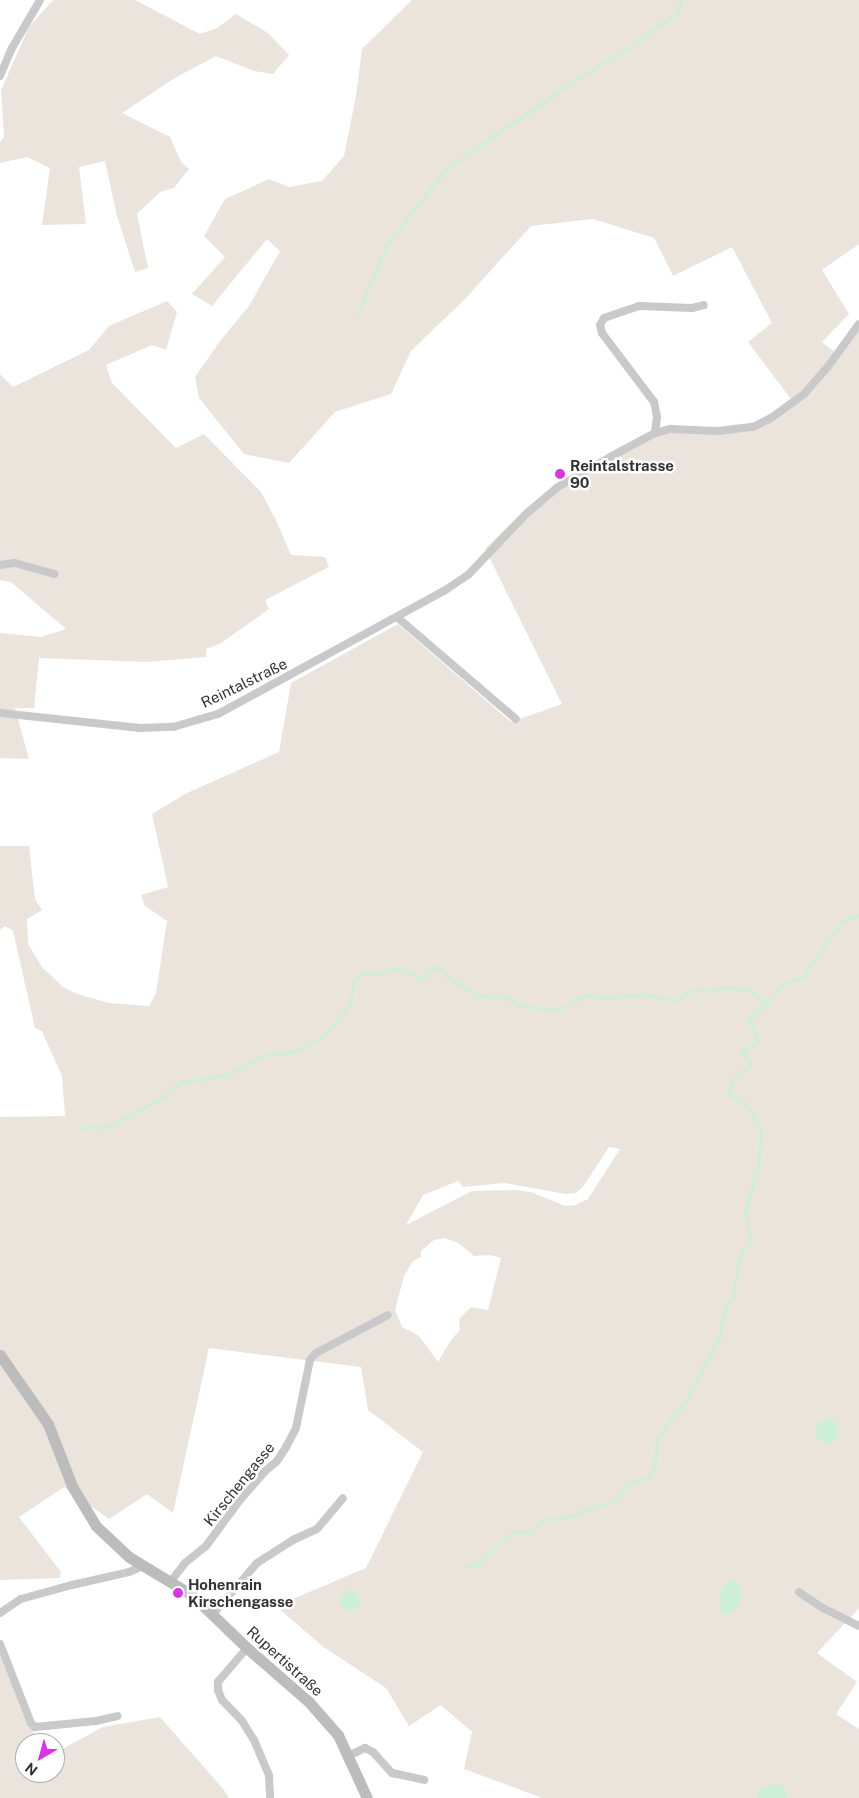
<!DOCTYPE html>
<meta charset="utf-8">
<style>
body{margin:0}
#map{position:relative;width:859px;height:1798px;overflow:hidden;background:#fff;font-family:"Public Sans",sans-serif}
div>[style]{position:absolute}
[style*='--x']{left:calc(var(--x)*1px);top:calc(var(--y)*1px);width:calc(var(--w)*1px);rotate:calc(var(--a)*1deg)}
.green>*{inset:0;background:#ebe4dd}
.water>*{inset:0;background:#cdeed9}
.round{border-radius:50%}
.stream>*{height:3px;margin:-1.5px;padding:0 1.5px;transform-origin:1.5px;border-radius:1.5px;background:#cdeed9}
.street>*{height:8px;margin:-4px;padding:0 4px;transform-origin:4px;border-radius:4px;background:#c9c9c9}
.secondary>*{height:11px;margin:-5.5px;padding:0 5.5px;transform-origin:5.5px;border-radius:5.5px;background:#bcbcbc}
.dots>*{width:14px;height:14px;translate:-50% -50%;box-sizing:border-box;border:2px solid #fff;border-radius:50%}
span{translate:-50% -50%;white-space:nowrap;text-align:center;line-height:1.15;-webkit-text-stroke:5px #fff;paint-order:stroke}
.poi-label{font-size:15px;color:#323232;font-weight:700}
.left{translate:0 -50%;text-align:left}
.street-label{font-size:15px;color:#323232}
.north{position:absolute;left:15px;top:1733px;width:50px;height:50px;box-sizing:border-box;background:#fff;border:1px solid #adadad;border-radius:50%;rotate:218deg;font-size:14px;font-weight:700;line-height:20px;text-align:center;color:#323232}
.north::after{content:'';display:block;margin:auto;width:18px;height:22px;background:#d635e8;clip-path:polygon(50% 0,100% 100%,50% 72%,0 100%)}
</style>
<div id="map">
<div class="green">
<div style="clip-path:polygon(53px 0,135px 0,200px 34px,217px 28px,236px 14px,268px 33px,289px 55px,273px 74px,254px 71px,216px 56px,173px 79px,122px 113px,170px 137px,181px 162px,189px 169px,174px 188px,160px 192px,137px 214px,148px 268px,135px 272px,117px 216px,105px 161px,79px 167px,86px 224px,42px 225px,50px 168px,27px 157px,0 163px,0 142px,4px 137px,1px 90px,29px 27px)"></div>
<div style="clip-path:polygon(evenodd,412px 0,859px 0,859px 244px,822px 270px,849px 314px,822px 342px,837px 354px,859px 324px,859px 1608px,817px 1653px,857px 1682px,836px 1714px,859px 1729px,859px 1798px,542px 1798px,464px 1769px,472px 1732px,441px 1705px,409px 1726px,386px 1688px,322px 1646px,276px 1606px,366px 1568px,423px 1452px,368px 1410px,361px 1367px,209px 1348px,173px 1513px,147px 1494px,109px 1519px,64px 1487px,19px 1517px,61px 1572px,60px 1578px,0 1580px,0 1117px,65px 1116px,62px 1076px,42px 1031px,35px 1028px,13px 931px,5px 926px,0 930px,0 846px,29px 846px,35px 899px,42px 910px,27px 919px,28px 944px,42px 967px,63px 987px,77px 994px,109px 1003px,149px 1006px,156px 993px,167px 921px,145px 906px,141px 895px,168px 887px,152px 814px,185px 794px,279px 752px,291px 683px,398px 624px,511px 722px,562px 704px,485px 549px,518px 516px,655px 433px,753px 427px,788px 407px,791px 399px,748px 342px,772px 323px,732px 247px,673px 276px,654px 238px,593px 219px,531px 226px,464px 300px,411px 351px,391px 394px,335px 412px,289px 463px,244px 454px,199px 398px,195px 377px,220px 341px,249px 306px,280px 251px,267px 239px,212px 306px,192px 294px,225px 257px,204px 236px,225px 199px,269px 179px,289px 187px,322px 181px,344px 156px,356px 96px,362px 49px,412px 0,609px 1147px,620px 1149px,588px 1199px,575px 1205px,565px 1206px,531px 1192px,515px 1190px,472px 1191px,406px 1225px,423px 1195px,458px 1181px,463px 1187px,505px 1183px,565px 1194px,576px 1193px,583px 1187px,609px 1147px,412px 0,445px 1238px,458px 1243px,474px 1256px,490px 1255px,501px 1258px,488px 1310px,471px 1307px,459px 1319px,460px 1330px,451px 1340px,438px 1362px,419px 1336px,402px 1327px,395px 1310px,404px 1276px,413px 1261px,421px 1257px,421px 1251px,434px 1240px,445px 1238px)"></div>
<div style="clip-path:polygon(167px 301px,177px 312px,166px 350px,152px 345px,106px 365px,112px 383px,176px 448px,204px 434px,261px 492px,275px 518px,291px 555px,325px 557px,329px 567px,265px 600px,269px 609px,221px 643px,206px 649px,206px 657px,146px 662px,39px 658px,34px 708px,15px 708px,29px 759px,0 758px,0 633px,41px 637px,66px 629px,11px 582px,0 580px,0 374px,13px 387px,89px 350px,109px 326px)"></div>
<div style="clip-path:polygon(0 1656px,38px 1743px,25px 1743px,25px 1773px,55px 1773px,55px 1753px,103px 1727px,160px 1717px,224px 1790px,229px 1798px,0 1798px)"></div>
</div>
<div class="water">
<div class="round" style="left:815px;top:1419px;width:24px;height:24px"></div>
<div style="clip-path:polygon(729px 1580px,733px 1580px,737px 1582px,742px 1591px,742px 1597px,737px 1608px,725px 1616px,720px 1611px,720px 1591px)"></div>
<div class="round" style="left:340px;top:1591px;width:20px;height:20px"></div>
<div style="clip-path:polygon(777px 1783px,786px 1789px,788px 1794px,784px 1798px,759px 1798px,757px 1795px,760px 1788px)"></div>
</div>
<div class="stream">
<div style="--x:357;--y:314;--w:76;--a:-66.8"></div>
<div style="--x:387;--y:244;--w:95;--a:-51.8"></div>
<div style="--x:446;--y:169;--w:160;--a:-34.6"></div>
<div style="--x:578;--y:78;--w:45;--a:-30.5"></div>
<div style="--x:617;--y:55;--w:74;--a:-34.5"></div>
<div style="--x:678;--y:13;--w:13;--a:-77"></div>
<div style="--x:775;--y:994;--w:11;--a:-52"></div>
<div style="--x:782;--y:985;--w:22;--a:-21"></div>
<div style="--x:803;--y:977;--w:68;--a:-55.1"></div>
<div style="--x:842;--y:921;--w:18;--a:-22"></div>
<div style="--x:81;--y:1128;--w:28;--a:-4"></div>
<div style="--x:109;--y:1126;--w:58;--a:-27.9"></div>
<div style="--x:160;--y:1099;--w:28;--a:-38"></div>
<div style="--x:182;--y:1082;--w:45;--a:-9"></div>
<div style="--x:226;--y:1075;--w:44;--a:-27.1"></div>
<div style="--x:265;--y:1055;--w:30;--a:-6"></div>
<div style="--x:295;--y:1052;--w:34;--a:-30"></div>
<div style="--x:324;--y:1035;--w:40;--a:-49"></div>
<div style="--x:350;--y:1005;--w:25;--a:-81"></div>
<div style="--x:354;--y:980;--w:12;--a:-42"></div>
<div style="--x:363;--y:972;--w:17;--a:7"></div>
<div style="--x:380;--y:974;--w:13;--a:-27"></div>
<div style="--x:392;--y:968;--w:18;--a:13"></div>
<div style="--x:410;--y:972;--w:14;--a:34"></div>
<div style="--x:422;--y:980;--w:20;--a:-45"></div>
<div style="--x:436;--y:966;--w:23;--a:41"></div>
<div style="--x:453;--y:981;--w:30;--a:30"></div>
<div style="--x:479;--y:996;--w:28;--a:2"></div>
<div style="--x:507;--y:997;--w:16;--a:35"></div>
<div style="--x:520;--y:1006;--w:37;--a:6"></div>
<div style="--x:557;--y:1010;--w:32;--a:-28"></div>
<div style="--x:585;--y:995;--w:20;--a:9"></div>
<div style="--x:605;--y:998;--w:37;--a:-6"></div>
<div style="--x:642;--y:994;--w:34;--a:12"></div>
<div style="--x:675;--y:1001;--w:21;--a:-31"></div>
<div style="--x:693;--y:990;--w:18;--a:3"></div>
<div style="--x:711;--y:991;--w:16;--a:-14"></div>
<div style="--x:727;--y:987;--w:24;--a:9"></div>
<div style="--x:751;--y:991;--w:20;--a:37"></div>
<div style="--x:767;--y:1003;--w:4;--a:-45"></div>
<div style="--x:746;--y:1217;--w:6;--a:-99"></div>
<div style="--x:745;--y:1211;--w:46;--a:-73.5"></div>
<div style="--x:758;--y:1167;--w:37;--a:-85"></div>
<div style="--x:761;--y:1130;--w:31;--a:-121"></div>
<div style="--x:745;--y:1103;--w:19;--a:-152"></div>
<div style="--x:728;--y:1094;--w:15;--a:-74"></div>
<div style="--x:732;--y:1080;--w:23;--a:-40"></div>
<div style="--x:750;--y:1065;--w:16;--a:-120"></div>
<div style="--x:742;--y:1051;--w:19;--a:-32"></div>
<div style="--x:758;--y:1041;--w:23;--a:-115"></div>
<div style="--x:748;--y:1020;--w:25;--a:-42"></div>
<div style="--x:461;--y:1568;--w:17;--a:-13"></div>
<div style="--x:478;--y:1564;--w:48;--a:-43.3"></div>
<div style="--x:513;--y:1531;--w:19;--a:6"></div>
<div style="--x:532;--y:1533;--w:16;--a:-55"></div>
<div style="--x:541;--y:1520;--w:24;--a:-5"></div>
<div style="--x:565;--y:1518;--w:54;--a:-20.4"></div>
<div style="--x:616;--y:1499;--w:18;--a:-52"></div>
<div style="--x:627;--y:1485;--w:21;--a:-19"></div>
<div style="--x:647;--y:1478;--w:15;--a:-58"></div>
<div style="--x:655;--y:1465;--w:26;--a:-86"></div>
<div style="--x:657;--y:1439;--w:51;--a:-53.8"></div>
<div style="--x:687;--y:1398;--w:68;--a:-61.9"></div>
<div style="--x:719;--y:1338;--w:33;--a:-79"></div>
<div style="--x:725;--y:1306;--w:13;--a:-51"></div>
<div style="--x:733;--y:1296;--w:40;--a:-81.5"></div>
<div style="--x:739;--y:1256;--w:19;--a:-51"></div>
<div style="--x:751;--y:1241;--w:19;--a:-102"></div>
</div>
<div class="street">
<div style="--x:0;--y:76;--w:30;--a:-67"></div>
<div style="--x:12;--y:48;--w:56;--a:-59.7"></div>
<div style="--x:655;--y:433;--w:16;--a:-83"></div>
<div style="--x:657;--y:417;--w:15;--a:-101"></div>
<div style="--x:654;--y:402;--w:86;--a:-127"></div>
<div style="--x:602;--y:333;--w:8;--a:-104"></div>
<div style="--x:600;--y:325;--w:8;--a:-60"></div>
<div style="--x:604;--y:318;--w:37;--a:-19"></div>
<div style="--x:639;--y:306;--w:53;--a:2.2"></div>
<div style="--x:692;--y:308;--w:12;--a:-14"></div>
<div style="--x:0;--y:565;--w:15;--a:-8"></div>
<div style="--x:15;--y:563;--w:41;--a:15.8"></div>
<div style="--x:398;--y:618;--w:155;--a:40.6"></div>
<div style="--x:0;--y:713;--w:141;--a:6.1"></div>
<div style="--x:140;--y:728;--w:33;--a:-2"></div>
<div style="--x:173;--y:727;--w:47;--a:-16.1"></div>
<div style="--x:218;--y:714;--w:257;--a:-28.6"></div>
<div style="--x:444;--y:591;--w:29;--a:-34"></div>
<div style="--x:468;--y:575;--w:84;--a:-46.4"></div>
<div style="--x:526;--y:514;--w:42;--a:-40.2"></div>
<div style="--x:558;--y:487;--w:73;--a:-29.7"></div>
<div style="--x:621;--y:451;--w:38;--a:-28"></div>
<div style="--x:655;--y:433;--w:16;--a:-15"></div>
<div style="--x:670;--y:429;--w:48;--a:2.4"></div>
<div style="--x:718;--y:431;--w:35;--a:-7"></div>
<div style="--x:753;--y:427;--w:20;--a:-27"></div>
<div style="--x:771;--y:418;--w:41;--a:-36"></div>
<div style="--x:804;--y:394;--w:35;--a:-49"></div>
<div style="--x:827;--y:368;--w:54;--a:-54"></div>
<div style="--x:171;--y:1581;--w:23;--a:-52"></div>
<div style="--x:185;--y:1563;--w:27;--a:-39"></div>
<div style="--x:206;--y:1546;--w:57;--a:-53.5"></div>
<div style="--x:240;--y:1500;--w:37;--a:-49"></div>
<div style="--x:264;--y:1472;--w:17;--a:-40"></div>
<div style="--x:277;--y:1461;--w:17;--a:-57"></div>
<div style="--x:286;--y:1447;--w:21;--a:-62"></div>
<div style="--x:296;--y:1428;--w:69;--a:-78.4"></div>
<div style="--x:310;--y:1360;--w:9;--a:-49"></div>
<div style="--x:316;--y:1353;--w:81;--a:-27.8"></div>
<div style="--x:799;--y:1592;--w:29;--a:34"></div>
<div style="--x:823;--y:1608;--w:40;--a:26.6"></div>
<div style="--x:0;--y:1613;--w:25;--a:-34"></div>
<div style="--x:21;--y:1599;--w:53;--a:-15.4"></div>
<div style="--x:72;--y:1585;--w:58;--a:-12.8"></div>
<div style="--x:129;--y:1572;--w:15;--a:-23"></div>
<div style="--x:213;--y:1614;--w:67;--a:-49.2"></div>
<div style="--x:257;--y:1563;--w:43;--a:-32.6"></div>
<div style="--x:293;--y:1540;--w:26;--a:-25"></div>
<div style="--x:317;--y:1529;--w:40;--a:-50"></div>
<div style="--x:0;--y:1644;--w:85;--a:68.6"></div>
<div style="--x:31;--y:1723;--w:6;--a:45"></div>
<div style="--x:35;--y:1727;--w:61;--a:-5.6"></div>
<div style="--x:96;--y:1721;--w:22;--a:-13"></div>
<div style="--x:247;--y:1648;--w:45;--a:130.5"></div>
<div style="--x:218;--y:1682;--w:8;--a:90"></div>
<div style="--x:218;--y:1690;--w:11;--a:68"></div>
<div style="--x:222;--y:1700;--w:29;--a:46"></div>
<div style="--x:242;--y:1721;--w:22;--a:58"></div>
<div style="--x:254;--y:1740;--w:39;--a:67"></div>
<div style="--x:269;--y:1776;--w:22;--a:87"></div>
<div style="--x:348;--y:1756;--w:19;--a:-25"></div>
<div style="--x:365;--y:1748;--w:9;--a:27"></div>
<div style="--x:373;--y:1752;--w:28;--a:48"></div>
<div style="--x:392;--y:1773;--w:33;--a:12"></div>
</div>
<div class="secondary">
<div style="--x:0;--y:1355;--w:84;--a:55.2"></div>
<div style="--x:48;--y:1424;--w:66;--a:68.8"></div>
<div style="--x:72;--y:1486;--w:47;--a:59"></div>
<div style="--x:96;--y:1526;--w:45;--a:43.2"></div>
<div style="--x:129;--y:1557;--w:74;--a:31.1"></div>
<div style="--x:192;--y:1595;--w:76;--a:43.9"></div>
<div style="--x:247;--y:1648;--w:82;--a:41.1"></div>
<div style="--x:309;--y:1702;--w:44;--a:48.7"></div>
<div style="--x:338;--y:1735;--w:69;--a:65.3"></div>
</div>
<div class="dots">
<div style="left:560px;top:474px;background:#d635e8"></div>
<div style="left:178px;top:1593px;background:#d635e8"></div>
</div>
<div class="poi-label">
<span class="left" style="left:570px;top:474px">Reintalstrasse<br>90</span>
<span class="left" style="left:188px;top:1593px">Hohenrain<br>Kirschengasse</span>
</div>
<div class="street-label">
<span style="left:244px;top:683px;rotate:-26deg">Reintalstraße</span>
<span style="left:239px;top:1484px;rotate:-51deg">Kirschengasse</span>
<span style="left:285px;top:1661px;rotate:42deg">Rupertistraße</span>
</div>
<div class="north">N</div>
</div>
